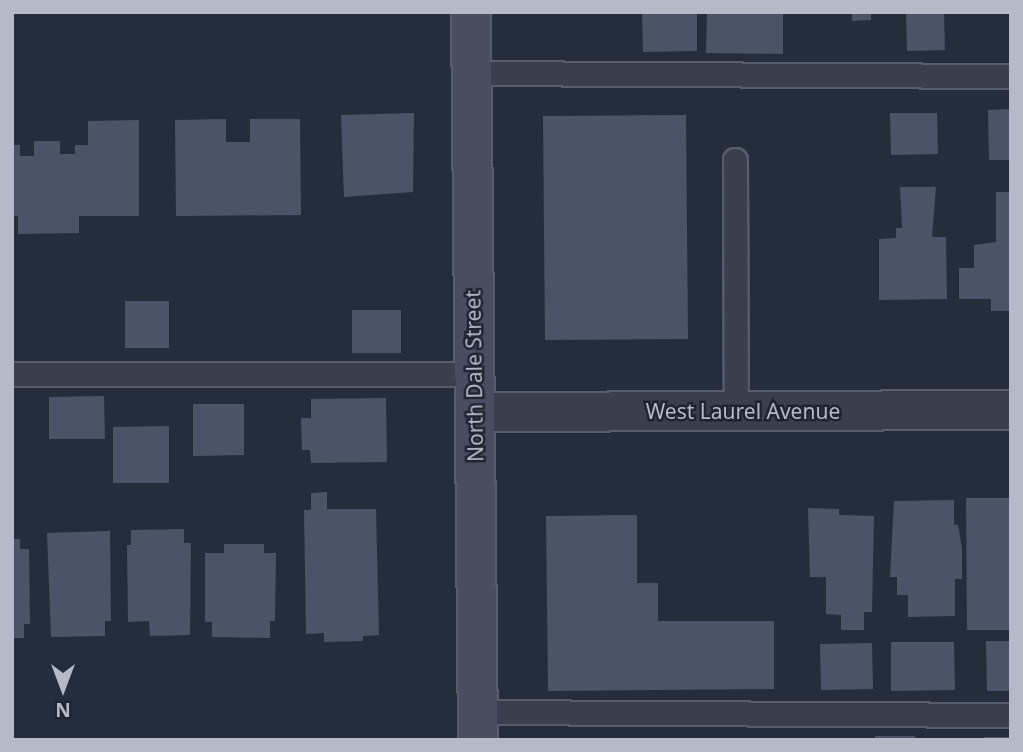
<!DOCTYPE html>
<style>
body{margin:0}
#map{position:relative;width:1023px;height:752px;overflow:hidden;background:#252d3d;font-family:"Noto Sans",sans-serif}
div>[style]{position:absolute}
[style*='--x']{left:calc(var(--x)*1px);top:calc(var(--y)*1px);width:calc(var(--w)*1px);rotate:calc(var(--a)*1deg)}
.building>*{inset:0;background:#4c5366}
.roads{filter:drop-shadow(2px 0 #575d6b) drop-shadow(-2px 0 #575d6b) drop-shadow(0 2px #575d6b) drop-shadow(0 -2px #575d6b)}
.lane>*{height:23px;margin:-11.5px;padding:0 11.5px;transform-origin:11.5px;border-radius:11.5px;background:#393f4d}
.street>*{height:38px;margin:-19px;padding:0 19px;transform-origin:19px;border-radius:19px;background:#393f4d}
.secondary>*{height:38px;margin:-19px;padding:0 19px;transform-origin:19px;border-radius:19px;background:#484e60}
span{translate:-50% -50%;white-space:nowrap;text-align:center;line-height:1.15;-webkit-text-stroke:5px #1e2432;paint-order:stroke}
.street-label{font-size:21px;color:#b5bac8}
.frame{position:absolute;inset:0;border:14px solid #b5bac8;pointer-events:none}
.north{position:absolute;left:28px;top:654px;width:70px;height:70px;-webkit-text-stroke:5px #1e2432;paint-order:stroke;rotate:180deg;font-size:19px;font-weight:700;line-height:28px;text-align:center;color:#b5bac8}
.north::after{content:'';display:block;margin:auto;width:24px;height:32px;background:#b5bac8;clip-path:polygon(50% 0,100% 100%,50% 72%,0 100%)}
</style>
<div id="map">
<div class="building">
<div style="clip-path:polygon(642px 12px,697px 12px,697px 51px,643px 52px)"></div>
<div style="clip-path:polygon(707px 12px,783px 12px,783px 54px,706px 53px)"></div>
<div style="clip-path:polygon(852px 12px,871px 12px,871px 20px,852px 21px)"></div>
<div style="clip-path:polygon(906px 12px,944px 12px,945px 50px,907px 51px)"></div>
<div style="clip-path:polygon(1011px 109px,1011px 160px,989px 160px,988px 110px)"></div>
<div style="clip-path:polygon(414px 113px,413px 192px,344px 197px,341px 115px)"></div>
<div style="clip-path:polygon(890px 113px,937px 113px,938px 154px,891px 155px)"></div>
<div style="clip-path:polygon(686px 115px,688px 339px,545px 340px,543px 116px)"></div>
<div style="clip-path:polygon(226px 119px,226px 142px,250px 142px,250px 119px,300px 119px,301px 215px,176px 216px,175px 120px)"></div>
<div style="clip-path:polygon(139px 120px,139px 216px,79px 216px,79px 233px,18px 234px,18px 216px,12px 216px,12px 145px,20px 145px,20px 156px,34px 156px,34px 141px,60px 141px,60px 154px,75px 154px,75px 145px,88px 145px,88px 121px)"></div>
<div style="clip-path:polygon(900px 187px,936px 187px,932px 237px,946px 237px,947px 299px,879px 300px,879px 239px,896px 238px,896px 228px,902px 228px)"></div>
<div style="clip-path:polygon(996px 192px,1011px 192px,1011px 311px,991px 311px,991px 299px,959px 299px,959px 268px,974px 268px,974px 245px,996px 242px)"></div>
<div style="clip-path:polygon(125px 301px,169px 301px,169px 348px,125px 348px)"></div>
<div style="clip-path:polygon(352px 310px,401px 310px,401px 353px,352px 353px)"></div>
<div style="clip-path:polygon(104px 396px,105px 439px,49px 439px,49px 397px)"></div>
<div style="clip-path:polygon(386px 398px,387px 462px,311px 463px,310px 450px,302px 450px,301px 418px,311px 418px,311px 399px)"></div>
<div style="clip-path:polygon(193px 404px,244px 404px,244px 455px,193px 456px)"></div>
<div style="clip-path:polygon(169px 426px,169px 483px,113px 483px,113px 427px)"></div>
<div style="clip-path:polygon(327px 492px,327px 509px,376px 509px,379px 635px,363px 636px,363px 641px,324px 642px,324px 633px,306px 634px,304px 510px,311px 510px,311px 493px)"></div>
<div style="clip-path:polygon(966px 498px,1011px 498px,1009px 630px,967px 630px)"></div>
<div style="clip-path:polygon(954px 500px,954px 525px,958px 525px,962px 548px,962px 579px,955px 579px,955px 616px,908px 617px,908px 595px,897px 595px,897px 577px,890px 577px,894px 501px)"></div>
<div style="clip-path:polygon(808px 508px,839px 509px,839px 515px,874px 516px,872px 612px,864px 612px,864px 630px,841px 630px,841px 615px,826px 614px,826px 577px,810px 577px)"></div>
<div style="clip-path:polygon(637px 515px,637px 583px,658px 583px,658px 621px,774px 621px,774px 689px,548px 691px,546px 516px)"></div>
<div style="clip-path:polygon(184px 529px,184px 543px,191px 543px,190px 635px,150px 636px,149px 621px,128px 622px,127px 545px,131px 545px,131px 530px)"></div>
<div style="clip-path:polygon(110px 531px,111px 621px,105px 621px,105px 636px,51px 637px,47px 533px)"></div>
<div style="clip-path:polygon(12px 539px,20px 539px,20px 549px,29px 549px,30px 624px,24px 624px,24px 638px,12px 638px)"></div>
<div style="clip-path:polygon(224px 544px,264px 544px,264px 553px,276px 553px,275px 621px,270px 621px,270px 638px,212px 637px,212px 622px,205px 622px,205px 553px,224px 553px)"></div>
<div style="clip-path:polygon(986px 641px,1011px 641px,1011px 691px,987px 691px)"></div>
<div style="clip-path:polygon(891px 642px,954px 642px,955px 690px,891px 691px)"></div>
<div style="clip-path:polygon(872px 643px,873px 689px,821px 690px,820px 644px)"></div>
<div style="clip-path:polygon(875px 736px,915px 736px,915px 740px,875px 740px)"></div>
<div style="clip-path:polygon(984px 737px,1009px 737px,1009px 740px,984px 740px)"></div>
</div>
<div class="roads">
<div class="lane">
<div style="--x:471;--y:73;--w:540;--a:0.32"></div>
<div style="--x:735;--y:160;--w:251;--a:89.8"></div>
<div style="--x:12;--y:374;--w:462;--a:0"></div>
<div style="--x:478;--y:712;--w:533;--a:0.32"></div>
</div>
<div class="street">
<div style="--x:475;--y:412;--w:536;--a:-0.21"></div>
</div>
<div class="secondary">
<div style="--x:471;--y:12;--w:728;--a:89.45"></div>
</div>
</div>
<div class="street-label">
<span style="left:474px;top:376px;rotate:-91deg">North Dale Street</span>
<span style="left:743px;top:411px">West Laurel Avenue</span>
</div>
<div class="frame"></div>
<div class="north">N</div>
</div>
